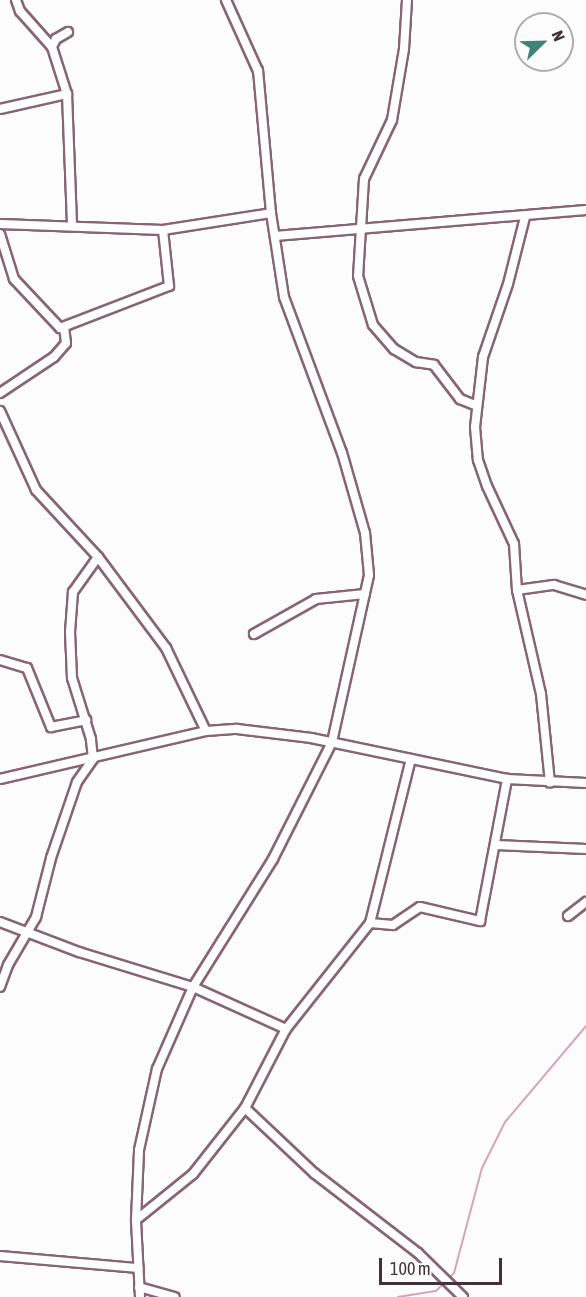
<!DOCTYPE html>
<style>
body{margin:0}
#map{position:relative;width:586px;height:1297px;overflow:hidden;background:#fcfcfc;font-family:"Asap Condensed",sans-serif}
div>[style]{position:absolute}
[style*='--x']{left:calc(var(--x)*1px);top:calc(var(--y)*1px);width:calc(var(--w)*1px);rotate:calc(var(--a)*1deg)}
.stream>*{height:2px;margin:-1px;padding:0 1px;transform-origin:1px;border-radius:1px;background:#d4a4bc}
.roads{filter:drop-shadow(2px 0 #866575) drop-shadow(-2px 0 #866575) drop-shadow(0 2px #866575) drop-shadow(0 -2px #866575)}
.minor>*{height:8px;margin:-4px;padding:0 4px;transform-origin:4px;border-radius:4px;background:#fff}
span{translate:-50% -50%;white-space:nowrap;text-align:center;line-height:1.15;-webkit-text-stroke:6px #fcfcfc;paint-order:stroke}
.north{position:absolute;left:514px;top:12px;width:60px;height:60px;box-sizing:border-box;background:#fcfcfc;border:2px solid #b1abae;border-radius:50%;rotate:67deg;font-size:16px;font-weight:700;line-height:24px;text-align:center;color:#413239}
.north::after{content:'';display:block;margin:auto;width:21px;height:27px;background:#408479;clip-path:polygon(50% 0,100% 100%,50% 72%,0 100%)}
.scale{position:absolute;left:379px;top:1258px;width:123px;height:27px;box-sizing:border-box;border:3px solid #413239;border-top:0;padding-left:8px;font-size:18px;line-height:21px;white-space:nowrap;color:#413239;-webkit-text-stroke:4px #fcfcfc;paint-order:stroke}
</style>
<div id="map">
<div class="stream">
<div style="--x:448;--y:1279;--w:8;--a:-45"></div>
<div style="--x:454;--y:1273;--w:109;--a:-75.1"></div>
<div style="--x:482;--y:1168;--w:51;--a:-63.4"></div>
<div style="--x:505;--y:1122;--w:126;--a:-49.8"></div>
<div style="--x:398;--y:1297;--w:38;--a:-9"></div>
<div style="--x:436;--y:1291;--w:11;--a:-45"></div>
</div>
<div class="roads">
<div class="minor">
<div style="--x:16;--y:0;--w:12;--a:70"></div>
<div style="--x:20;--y:11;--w:48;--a:48.4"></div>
<div style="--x:407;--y:0;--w:49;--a:93.5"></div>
<div style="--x:404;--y:49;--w:72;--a:99.6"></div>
<div style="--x:392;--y:120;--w:65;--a:115.4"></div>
<div style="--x:364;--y:179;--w:97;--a:93.5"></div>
<div style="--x:358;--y:276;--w:51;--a:73"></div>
<div style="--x:373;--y:325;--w:32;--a:49"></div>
<div style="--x:394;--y:349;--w:26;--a:31"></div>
<div style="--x:416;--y:362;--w:18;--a:9"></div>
<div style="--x:434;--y:365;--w:43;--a:52.6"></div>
<div style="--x:460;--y:399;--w:16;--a:22"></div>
<div style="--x:68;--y:32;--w:14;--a:150"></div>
<div style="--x:56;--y:39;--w:9;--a:117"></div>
<div style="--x:52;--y:47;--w:49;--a:72.3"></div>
<div style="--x:67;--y:94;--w:132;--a:87.8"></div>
<div style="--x:0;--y:109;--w:69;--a:-12.6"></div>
<div style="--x:525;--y:217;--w:69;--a:104.2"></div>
<div style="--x:508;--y:284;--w:77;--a:108.9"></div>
<div style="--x:483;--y:357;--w:70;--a:96.5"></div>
<div style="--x:475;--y:427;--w:33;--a:85"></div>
<div style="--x:478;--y:460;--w:28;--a:71"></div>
<div style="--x:487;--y:486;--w:64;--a:65"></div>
<div style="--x:514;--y:544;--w:46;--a:86.3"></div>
<div style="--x:517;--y:590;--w:107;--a:77"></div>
<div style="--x:541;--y:694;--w:89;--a:84.2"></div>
<div style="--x:0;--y:224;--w:163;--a:2.1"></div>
<div style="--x:163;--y:230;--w:109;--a:-8.9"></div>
<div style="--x:0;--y:234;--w:47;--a:72.7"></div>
<div style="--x:14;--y:279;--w:67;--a:46.8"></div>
<div style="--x:60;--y:328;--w:117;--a:-21.1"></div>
<div style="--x:169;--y:286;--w:56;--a:-96.1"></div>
<div style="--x:275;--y:236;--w:312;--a:-4.8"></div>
<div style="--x:0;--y:393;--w:65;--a:-33.7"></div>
<div style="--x:54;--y:357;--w:18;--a:-49"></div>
<div style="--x:66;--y:343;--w:16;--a:-97"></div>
<div style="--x:0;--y:411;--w:87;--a:65.5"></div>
<div style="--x:36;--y:490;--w:91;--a:47.2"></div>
<div style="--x:98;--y:557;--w:114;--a:53.2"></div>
<div style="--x:166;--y:648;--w:92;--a:64.3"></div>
<div style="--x:517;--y:590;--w:37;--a:-8"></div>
<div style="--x:554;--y:585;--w:34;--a:17"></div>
<div style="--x:254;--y:634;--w:71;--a:-29.4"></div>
<div style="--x:316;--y:599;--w:49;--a:-5.8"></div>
<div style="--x:0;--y:660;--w:28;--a:17"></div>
<div style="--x:27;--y:668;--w:64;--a:67.9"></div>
<div style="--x:51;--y:727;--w:36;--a:-11"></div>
<div style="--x:0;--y:779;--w:212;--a:-13.1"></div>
<div style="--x:206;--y:731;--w:31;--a:-4"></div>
<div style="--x:237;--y:729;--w:75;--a:6.9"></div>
<div style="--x:311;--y:738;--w:200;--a:11.8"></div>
<div style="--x:507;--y:779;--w:79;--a:2.9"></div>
<div style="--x:496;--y:845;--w:90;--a:2.5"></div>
<div style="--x:568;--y:916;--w:23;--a:-38"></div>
<div style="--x:0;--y:922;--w:85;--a:20.8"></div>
<div style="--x:79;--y:952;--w:119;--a:17.1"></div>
<div style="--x:193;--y:987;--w:102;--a:24.3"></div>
<div style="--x:370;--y:923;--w:23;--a:5"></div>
<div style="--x:393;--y:925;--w:32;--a:-34"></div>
<div style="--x:420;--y:907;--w:62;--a:13.1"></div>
<div style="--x:480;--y:921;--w:145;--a:-79.2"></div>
<div style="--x:0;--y:987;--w:23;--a:-70"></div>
<div style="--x:8;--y:965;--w:56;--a:-59.7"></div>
<div style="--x:36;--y:917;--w:61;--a:-75.7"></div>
<div style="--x:51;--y:858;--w:80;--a:-71.1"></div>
<div style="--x:77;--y:782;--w:28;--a:-55"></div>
<div style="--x:93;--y:759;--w:20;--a:-96"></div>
<div style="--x:91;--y:739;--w:64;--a:-107.3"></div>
<div style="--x:72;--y:678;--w:46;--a:-92.5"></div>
<div style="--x:70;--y:632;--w:40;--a:-85.7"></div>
<div style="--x:73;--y:592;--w:43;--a:-54.5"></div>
<div style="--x:245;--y:1108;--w:95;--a:43.3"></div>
<div style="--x:314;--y:1173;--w:131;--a:37.6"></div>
<div style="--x:418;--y:1253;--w:63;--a:44.4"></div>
<div style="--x:136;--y:1220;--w:73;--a:-38.9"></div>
<div style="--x:193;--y:1174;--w:84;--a:-51.8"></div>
<div style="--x:245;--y:1108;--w:89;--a:-62.6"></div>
<div style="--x:286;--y:1029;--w:135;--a:-51.6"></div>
<div style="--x:370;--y:923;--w:169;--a:-76"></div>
<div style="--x:0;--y:1256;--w:139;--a:5"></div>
<div style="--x:139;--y:1287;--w:37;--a:16"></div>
<div style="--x:140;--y:1297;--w:77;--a:-93"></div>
<div style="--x:136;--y:1220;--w:70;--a:-87.5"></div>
<div style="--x:139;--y:1150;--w:83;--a:-77.5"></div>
<div style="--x:157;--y:1069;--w:90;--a:-66.3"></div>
<div style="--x:193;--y:987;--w:151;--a:-58"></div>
<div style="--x:273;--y:859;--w:131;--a:-63.2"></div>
<div style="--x:332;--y:742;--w:171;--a:-77.5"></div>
<div style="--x:369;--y:575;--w:42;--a:-95.4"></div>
<div style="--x:365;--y:533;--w:83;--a:-106"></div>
<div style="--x:342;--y:453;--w:166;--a:-110.4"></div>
<div style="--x:284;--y:297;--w:85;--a:-98.8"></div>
<div style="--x:271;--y:213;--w:143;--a:-95.2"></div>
<div style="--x:258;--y:71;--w:78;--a:-114.3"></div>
</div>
</div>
<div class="north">N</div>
<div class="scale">100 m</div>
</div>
